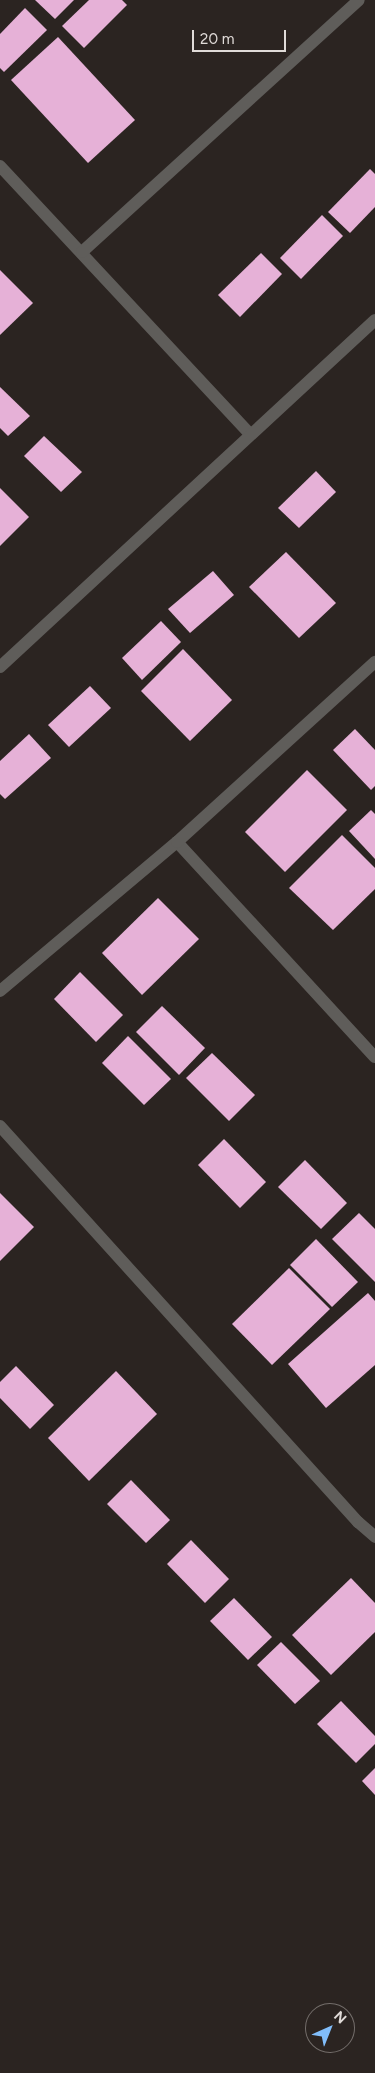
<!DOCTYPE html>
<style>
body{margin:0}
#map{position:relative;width:375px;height:2073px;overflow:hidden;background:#2b2421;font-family:Figtree,sans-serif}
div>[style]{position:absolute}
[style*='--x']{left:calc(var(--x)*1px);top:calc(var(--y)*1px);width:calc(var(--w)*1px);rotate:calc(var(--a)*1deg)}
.building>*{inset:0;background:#e6b1d7}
.street>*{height:12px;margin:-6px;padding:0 6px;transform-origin:6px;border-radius:6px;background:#5f5d5a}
span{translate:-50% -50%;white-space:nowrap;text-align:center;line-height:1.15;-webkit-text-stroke:5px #2b2421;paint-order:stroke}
.north{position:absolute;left:305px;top:2003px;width:50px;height:50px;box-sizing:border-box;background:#2b2421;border:1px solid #736d6a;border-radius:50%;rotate:44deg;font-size:14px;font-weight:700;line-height:20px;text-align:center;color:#e0dbd8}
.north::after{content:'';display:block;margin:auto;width:18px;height:22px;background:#81bdfa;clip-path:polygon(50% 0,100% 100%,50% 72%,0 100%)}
.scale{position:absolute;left:192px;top:30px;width:94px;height:22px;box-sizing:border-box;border:2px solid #e0dbd8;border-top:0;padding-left:6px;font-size:15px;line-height:18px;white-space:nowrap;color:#e0dbd8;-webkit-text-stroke:4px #2b2421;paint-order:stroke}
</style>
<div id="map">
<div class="building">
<div style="clip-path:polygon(35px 0,74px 0,55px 19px)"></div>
<div style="clip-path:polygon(89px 0,122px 0,127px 5px,84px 48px,62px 26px)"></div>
<div style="clip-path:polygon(25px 8px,47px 30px,4px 72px,0 68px,0 34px)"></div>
<div style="clip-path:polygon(58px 37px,135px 120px,88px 163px,11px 80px)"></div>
<div style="clip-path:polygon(370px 169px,375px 174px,375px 207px,350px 233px,328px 212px)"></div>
<div style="clip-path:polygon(322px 215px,343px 236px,301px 279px,280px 258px)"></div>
<div style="clip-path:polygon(261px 253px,282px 274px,240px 317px,218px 295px)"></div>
<div style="clip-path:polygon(0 270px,33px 303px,0 335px)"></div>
<div style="clip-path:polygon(0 387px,30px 416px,8px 436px,0 428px)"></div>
<div style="clip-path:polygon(44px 436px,82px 472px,61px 492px,24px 456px)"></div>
<div style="clip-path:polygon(316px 471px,336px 492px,299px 528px,278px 508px)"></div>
<div style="clip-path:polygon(0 488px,29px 517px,0 546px)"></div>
<div style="clip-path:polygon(286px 552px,336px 603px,299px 638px,249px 587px)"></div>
<div style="clip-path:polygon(213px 571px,234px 595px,190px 633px,168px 609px)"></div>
<div style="clip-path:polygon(161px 621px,181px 642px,142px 680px,122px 658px)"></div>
<div style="clip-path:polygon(183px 649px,232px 700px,190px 741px,141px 691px)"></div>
<div style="clip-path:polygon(90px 686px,111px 708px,69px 747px,48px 725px)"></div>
<div style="clip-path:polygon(355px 729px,375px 750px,375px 786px,371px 790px,333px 750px)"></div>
<div style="clip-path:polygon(29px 734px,51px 758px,5px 799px,0 794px,0 761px)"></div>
<div style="clip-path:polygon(307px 770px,347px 810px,285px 872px,245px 832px)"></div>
<div style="clip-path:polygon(371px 810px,375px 814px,375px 859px,349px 831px)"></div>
<div style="clip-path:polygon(342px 835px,375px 868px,375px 889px,333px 930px,289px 888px)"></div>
<div style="clip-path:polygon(158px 898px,199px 939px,142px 995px,102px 953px)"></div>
<div style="clip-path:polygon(80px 972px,123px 1015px,96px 1042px,54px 999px)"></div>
<div style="clip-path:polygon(162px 1006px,205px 1048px,179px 1075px,136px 1032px)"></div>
<div style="clip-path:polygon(128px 1036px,171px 1079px,144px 1105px,102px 1063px)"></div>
<div style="clip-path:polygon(212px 1053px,255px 1095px,229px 1121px,186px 1078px)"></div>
<div style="clip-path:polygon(224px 1139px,266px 1182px,240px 1208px,198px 1165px)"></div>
<div style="clip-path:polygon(305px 1160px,347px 1203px,321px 1229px,278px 1187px)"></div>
<div style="clip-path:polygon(0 1193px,34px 1227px,0 1261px)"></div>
<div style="clip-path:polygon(359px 1213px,375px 1229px,375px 1282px,332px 1239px)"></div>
<div style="clip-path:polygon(316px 1239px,358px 1282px,332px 1307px,290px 1265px)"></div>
<div style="clip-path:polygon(289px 1268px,330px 1309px,272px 1365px,232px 1324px)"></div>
<div style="clip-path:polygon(368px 1293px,375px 1301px,375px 1365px,326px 1408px,288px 1364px)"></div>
<div style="clip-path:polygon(16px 1366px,54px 1405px,30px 1429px,0 1398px,0 1382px)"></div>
<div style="clip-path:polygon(116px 1371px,157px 1414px,89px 1481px,48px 1438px)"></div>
<div style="clip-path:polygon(131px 1480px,170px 1520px,146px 1543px,107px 1504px)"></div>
<div style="clip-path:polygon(191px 1540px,229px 1579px,205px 1603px,167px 1564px)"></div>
<div style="clip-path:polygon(351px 1578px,375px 1603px,375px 1632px,331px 1675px,292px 1635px)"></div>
<div style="clip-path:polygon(234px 1598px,272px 1637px,248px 1660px,210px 1621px)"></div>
<div style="clip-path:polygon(281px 1642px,320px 1681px,295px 1704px,257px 1665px)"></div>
<div style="clip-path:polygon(341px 1701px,375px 1736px,375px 1744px,356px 1763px,317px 1724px)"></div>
<div style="clip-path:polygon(375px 1768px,375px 1795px,362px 1781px)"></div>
</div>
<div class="street">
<div style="--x:0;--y:166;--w:367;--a:47"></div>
<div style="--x:82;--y:252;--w:374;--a:-42.3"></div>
<div style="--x:0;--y:667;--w:511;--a:-42.78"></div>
<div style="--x:177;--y:842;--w:292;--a:47.4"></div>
<div style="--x:0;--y:991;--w:231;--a:-40.1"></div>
<div style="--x:177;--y:842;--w:268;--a:-42.3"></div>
<div style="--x:0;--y:1126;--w:534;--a:47.89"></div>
<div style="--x:358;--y:1522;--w:23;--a:41"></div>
</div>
<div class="north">N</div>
<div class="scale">20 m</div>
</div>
